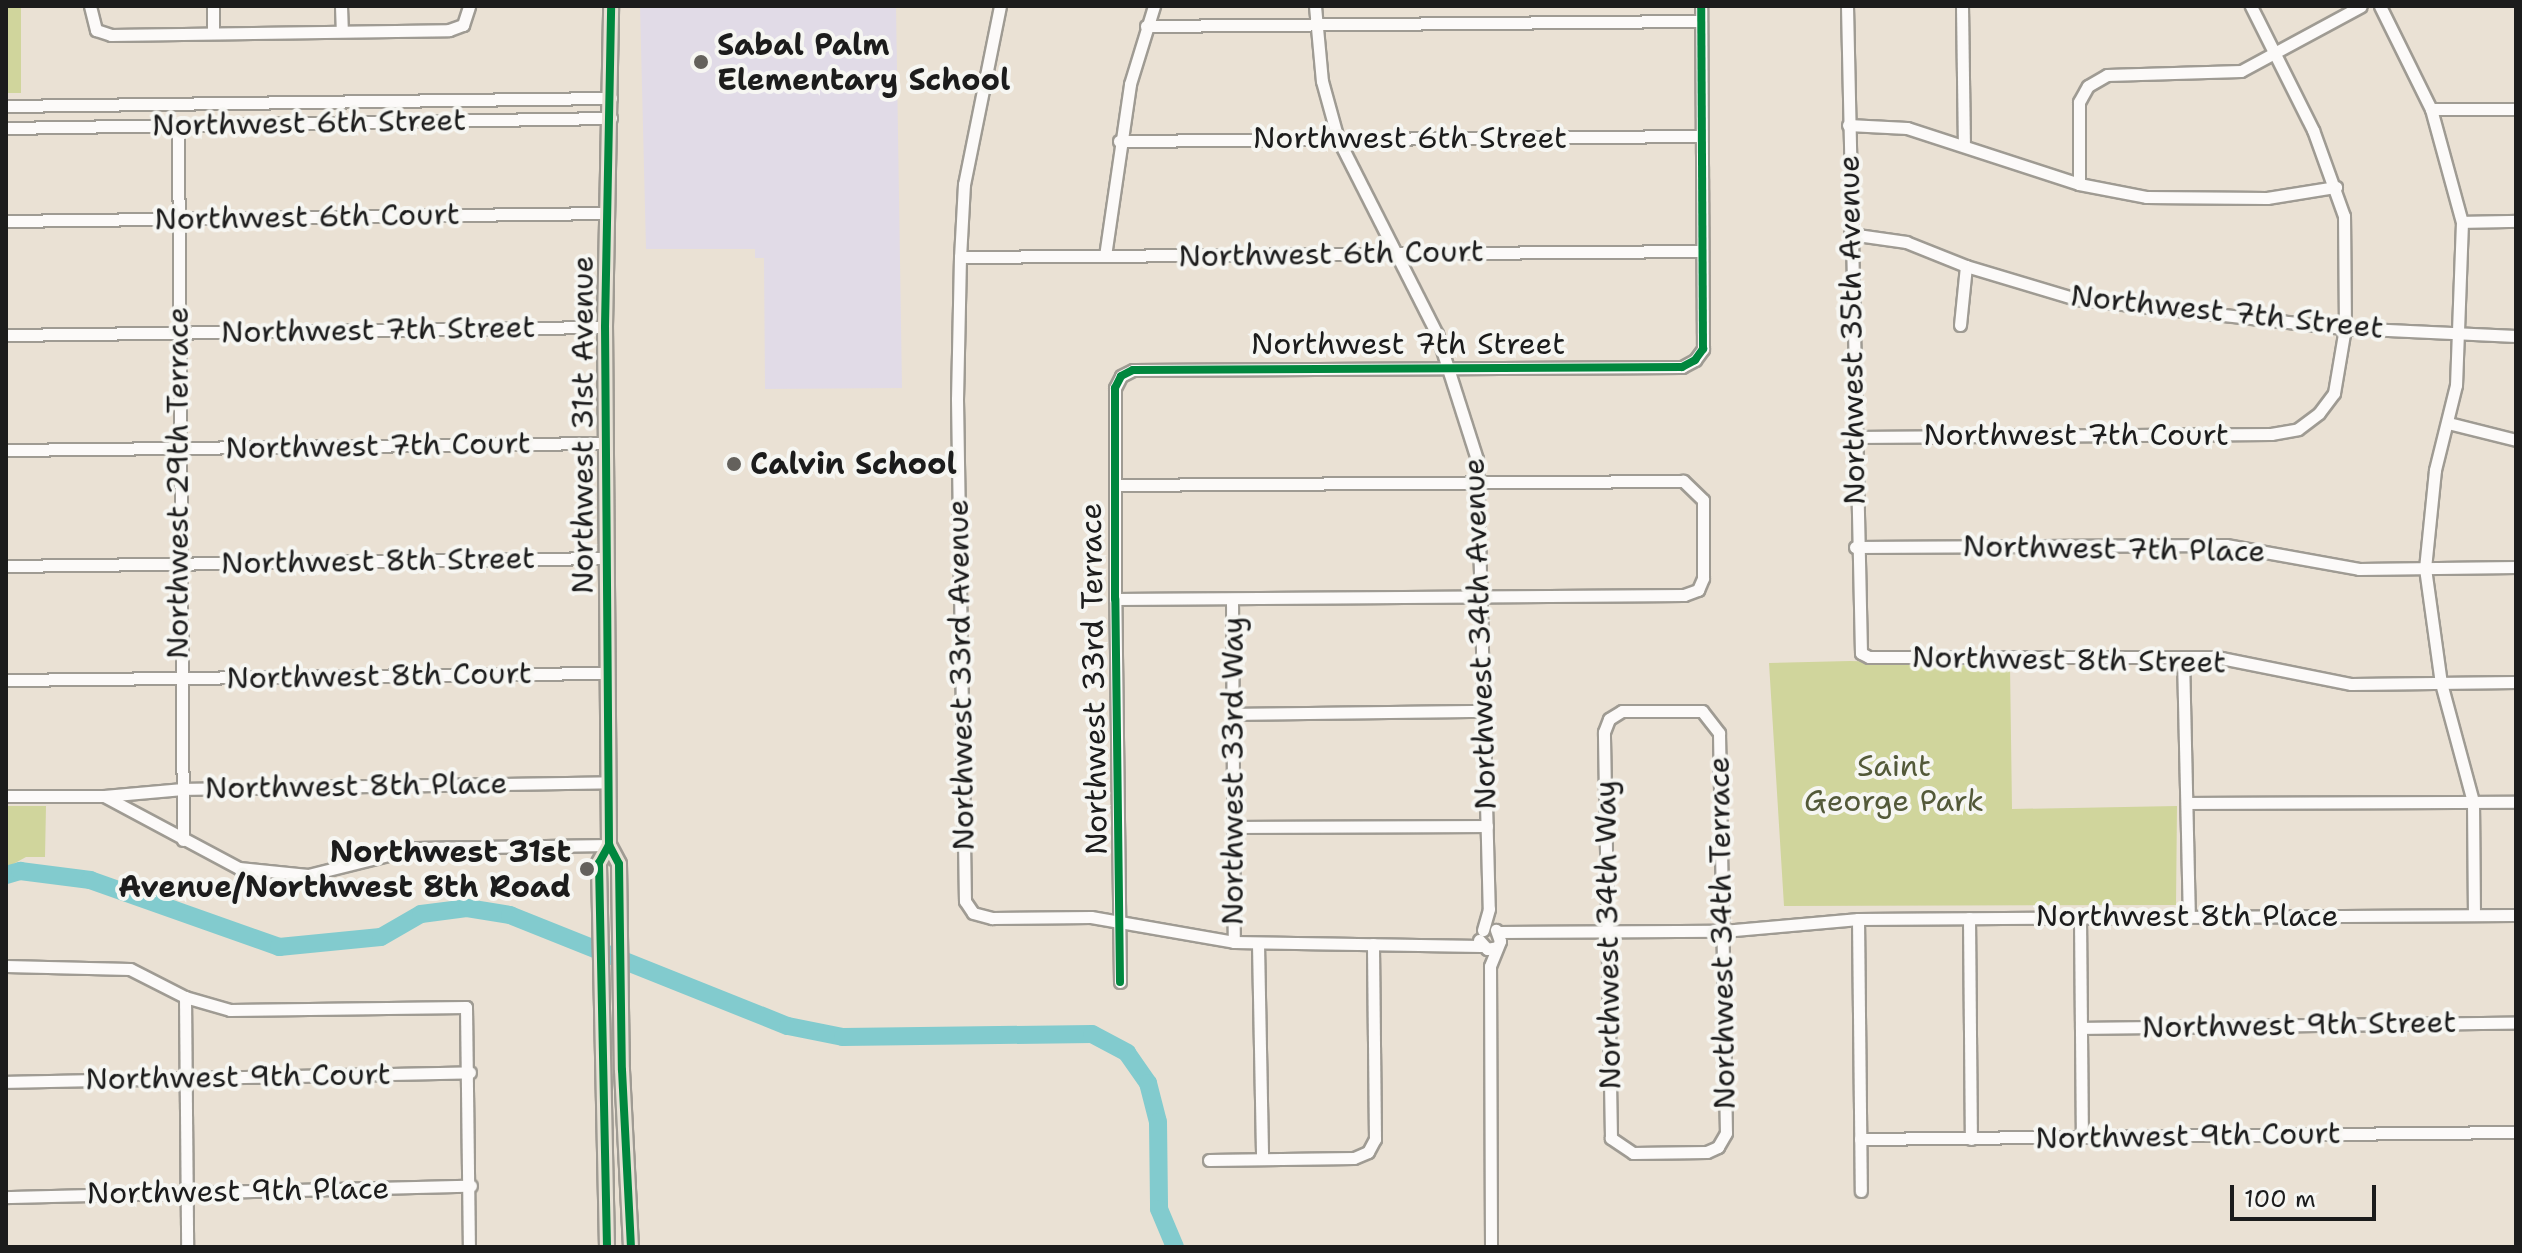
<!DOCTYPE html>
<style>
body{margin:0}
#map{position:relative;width:2522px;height:1253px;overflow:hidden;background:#eae1d4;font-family:"Shantell Sans",sans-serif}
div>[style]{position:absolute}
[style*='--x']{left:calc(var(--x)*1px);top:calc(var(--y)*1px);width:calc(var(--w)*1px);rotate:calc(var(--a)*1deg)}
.built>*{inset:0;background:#e1dbe7}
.green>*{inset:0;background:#d0d59c}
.river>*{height:18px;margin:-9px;padding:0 9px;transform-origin:9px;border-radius:9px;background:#82cbce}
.roads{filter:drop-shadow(2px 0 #9f9b93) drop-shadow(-2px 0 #9f9b93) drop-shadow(0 2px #9f9b93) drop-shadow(0 -2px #9f9b93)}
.minor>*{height:11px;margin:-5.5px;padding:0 5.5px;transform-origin:5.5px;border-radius:5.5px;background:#fcfaf9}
.major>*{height:14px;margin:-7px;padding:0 7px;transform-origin:7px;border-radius:7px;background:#e7e1d5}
.cycleway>*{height:8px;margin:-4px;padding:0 4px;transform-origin:4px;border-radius:4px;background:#00873e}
.dots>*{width:22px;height:22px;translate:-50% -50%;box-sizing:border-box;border:4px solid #f6f6f2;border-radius:50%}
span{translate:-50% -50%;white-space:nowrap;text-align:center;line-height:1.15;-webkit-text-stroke:8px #f6f6f2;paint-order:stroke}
.poi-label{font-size:30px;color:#1c1c1c;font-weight:700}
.left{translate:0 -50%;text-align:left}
.right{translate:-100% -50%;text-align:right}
.street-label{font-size:30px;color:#1c1c1c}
.park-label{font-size:30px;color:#535939}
.frame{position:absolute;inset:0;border:8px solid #1c1c1c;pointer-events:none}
.scale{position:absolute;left:2230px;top:1185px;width:146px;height:36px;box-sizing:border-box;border:4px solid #1c1c1c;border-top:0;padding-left:10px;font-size:24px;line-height:28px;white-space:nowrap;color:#1c1c1c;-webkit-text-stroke:6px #f6f6f2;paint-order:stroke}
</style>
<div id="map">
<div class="built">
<div style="clip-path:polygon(640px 6px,896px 6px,902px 388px,765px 389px,764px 258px,755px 258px,755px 249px,646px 249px)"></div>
</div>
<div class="green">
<div style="clip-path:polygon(6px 6px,21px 6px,21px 93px,6px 93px)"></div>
<div style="clip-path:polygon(1850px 661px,2010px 665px,2012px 809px,2177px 806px,2176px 905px,1784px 906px,1769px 663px)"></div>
<div style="clip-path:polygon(6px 806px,46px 806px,45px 857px,26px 857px,6px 868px)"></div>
</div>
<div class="river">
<div style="--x:6;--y:875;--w:15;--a:-16"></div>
<div style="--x:20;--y:871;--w:71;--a:7.3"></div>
<div style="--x:90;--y:880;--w:201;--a:19.5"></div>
<div style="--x:279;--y:947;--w:102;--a:-5.6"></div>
<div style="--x:381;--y:937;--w:46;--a:-29.9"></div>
<div style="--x:421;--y:914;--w:46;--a:-7.4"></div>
<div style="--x:467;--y:908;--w:44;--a:9.2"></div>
<div style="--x:510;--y:915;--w:299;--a:21.8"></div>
<div style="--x:788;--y:1026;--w:56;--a:11.3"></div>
<div style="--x:843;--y:1037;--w:249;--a:-0.7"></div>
<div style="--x:1092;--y:1034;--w:40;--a:28"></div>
<div style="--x:1127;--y:1053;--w:37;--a:55"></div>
<div style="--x:1148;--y:1083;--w:40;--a:75.6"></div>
<div style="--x:1158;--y:1122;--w:87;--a:89.3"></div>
<div style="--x:1159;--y:1209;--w:41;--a:67.2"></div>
</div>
<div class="roads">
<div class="minor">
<div style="--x:90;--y:6;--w:25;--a:76"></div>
<div style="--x:96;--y:30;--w:16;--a:18"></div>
<div style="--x:111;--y:35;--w:338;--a:-0.8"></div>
<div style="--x:449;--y:30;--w:15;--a:-20"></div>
<div style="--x:463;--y:25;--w:20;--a:-72"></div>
<div style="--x:213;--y:6;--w:26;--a:90"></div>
<div style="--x:341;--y:6;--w:25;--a:88"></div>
<div style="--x:1000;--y:6;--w:182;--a:101.4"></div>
<div style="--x:964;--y:184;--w:73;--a:93.1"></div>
<div style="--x:960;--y:257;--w:142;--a:91.2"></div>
<div style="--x:957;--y:399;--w:502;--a:89.09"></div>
<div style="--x:965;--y:901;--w:14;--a:56"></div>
<div style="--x:973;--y:913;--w:20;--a:15"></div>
<div style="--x:992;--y:918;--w:99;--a:-0.6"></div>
<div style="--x:1091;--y:917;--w:145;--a:9.9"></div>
<div style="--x:1234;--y:942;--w:247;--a:0.9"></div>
<div style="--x:1315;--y:6;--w:75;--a:84.7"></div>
<div style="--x:1322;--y:81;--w:60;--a:74.6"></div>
<div style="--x:1338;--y:139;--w:219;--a:63.1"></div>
<div style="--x:1437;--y:334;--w:131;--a:72.3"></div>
<div style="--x:1477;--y:459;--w:450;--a:88.5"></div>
<div style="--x:1489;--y:909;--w:22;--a:106"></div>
<div style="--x:1847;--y:6;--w:647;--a:88.76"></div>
<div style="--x:1861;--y:653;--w:9;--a:27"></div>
<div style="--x:1869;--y:657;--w:347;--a:0"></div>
<div style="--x:2216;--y:657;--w:138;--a:11.3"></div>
<div style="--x:2351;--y:684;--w:165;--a:-0.7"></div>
<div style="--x:1962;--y:6;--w:138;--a:89.2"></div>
<div style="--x:2380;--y:6;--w:115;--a:63.7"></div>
<div style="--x:2431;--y:109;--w:117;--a:74.7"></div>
<div style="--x:2462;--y:222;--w:163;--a:92.1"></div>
<div style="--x:2456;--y:385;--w:88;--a:103.9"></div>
<div style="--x:2435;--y:470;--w:99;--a:95.8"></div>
<div style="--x:2425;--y:568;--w:116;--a:82.1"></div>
<div style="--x:2441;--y:683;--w:123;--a:74.9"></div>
<div style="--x:2473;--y:802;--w:113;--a:89.5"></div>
<div style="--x:1146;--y:26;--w:555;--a:-0.52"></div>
<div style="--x:6;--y:106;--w:605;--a:-0.76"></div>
<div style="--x:2431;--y:109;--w:85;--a:0"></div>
<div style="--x:1848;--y:125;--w:59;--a:2.9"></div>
<div style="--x:1907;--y:128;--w:181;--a:18"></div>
<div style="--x:2079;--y:184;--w:68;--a:11"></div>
<div style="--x:2146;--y:197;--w:121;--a:0.5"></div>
<div style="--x:2267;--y:198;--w:70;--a:-9.1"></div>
<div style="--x:178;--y:126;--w:714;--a:89.6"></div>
<div style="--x:6;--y:128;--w:605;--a:-0.95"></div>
<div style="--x:1119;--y:141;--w:582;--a:-0.49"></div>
<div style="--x:2079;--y:184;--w:82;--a:-90"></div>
<div style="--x:2079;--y:102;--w:18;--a:-61"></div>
<div style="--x:2088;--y:86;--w:22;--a:-30"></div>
<div style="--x:2107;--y:75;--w:134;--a:-1.7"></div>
<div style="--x:2241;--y:71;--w:136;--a:-28.4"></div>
<div style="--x:6;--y:221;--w:602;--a:-0.76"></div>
<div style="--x:2462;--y:222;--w:54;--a:-1.1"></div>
<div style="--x:1850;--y:234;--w:57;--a:8.1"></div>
<div style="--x:1906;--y:242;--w:65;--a:21.8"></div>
<div style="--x:1966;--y:266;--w:115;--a:16.7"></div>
<div style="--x:2076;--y:299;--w:271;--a:6.2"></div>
<div style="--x:2345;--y:328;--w:171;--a:2.7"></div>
<div style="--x:1105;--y:256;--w:174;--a:-81.7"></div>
<div style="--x:1130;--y:84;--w:82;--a:-72.9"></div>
<div style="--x:960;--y:257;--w:742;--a:-0.46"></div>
<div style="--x:1960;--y:325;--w:59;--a:-84.2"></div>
<div style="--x:6;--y:335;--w:599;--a:-0.77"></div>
<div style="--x:2448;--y:423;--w:70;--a:14"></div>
<div style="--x:1853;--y:437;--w:418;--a:-0.4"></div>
<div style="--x:2271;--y:434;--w:27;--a:-10"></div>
<div style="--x:2298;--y:429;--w:26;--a:-37"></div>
<div style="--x:2319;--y:413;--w:25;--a:-53"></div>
<div style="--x:2334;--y:393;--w:66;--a:-80.4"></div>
<div style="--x:2345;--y:328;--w:112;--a:-90.5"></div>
<div style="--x:2344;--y:216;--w:91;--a:-109.8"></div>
<div style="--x:2313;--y:130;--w:139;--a:-116.6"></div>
<div style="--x:6;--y:450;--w:600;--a:-0.67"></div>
<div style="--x:1855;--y:547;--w:371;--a:-0.3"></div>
<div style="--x:2226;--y:545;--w:135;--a:10.2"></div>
<div style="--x:2359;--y:569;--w:157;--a:-0.7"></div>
<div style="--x:6;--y:566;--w:601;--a:-0.76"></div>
<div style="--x:1115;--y:599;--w:569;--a:-0.4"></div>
<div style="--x:1684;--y:595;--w:15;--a:-20"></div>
<div style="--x:1698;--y:590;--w:13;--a:-67"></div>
<div style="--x:1703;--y:578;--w:78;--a:-90"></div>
<div style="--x:1703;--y:500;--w:28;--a:-136"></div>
<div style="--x:1683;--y:481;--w:568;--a:179.6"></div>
<div style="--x:1232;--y:599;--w:343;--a:89.7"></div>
<div style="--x:2183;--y:657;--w:258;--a:88.7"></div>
<div style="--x:6;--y:680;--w:602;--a:-0.67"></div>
<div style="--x:1622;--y:711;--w:80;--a:0"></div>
<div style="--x:1702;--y:711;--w:28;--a:52"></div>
<div style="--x:1719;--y:733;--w:400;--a:89"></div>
<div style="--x:1726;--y:1133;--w:16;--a:120"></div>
<div style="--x:1718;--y:1147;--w:12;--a:156"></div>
<div style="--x:1707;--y:1152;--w:74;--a:179.2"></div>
<div style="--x:1633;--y:1153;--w:27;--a:-146"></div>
<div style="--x:1611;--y:1138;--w:406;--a:-91"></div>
<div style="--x:1604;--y:732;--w:14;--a:-69"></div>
<div style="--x:1609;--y:719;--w:15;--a:-32"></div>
<div style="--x:1232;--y:714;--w:253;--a:-0.7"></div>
<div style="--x:6;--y:796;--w:98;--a:0"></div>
<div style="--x:104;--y:796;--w:153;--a:28.1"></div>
<div style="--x:239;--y:868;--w:69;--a:5.8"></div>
<div style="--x:308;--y:875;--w:111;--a:-14"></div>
<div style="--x:416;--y:848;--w:193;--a:-0.9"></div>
<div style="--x:104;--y:796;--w:79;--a:-5.1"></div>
<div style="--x:183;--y:789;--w:426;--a:-0.9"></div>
<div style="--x:2187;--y:803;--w:329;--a:-0.2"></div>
<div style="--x:1232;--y:827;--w:255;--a:-0.2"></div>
<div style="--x:2080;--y:917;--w:220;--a:89.5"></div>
<div style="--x:1969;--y:918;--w:221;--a:89.5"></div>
<div style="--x:1858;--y:919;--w:272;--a:89.4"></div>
<div style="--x:1498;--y:932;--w:225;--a:-0.3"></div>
<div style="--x:1723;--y:931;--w:136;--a:-5.1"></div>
<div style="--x:1858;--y:919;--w:658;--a:-0.35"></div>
<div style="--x:1479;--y:940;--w:12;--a:48"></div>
<div style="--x:1487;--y:949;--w:10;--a:-11"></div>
<div style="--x:1258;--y:944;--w:215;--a:88.9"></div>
<div style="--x:6;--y:966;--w:124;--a:1.4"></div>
<div style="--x:130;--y:969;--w:62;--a:27"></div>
<div style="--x:185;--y:997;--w:47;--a:16.1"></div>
<div style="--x:230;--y:1010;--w:236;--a:-0.7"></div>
<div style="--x:466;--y:1007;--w:240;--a:89.3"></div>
<div style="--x:1120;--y:982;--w:383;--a:-90.7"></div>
<div style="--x:1115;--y:599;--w:211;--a:-90"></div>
<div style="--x:1115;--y:388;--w:13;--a:-63"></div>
<div style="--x:1121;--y:376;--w:13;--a:-27"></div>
<div style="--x:1133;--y:370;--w:549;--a:-0.31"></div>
<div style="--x:1682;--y:367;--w:15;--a:-28"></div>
<div style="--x:1695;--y:360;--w:14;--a:-54"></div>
<div style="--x:1703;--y:349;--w:343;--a:-90.3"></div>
<div style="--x:185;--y:997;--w:250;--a:89.5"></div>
<div style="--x:2081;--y:1028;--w:435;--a:-0.7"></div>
<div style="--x:6;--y:1082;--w:464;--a:-1.2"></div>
<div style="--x:1860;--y:1139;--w:656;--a:-0.61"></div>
<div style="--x:1209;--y:1160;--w:145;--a:-0.8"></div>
<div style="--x:1354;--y:1158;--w:15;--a:-23"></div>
<div style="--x:1368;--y:1152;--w:15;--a:-62"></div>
<div style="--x:1375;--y:1139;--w:195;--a:-90.6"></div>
<div style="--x:6;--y:1197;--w:465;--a:-1.4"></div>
<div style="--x:1491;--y:1247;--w:281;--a:-90.2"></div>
<div style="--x:1490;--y:966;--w:27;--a:-68"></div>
<div style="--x:1500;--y:941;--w:12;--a:-110"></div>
</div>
<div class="major">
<div style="--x:609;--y:845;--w:21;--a:62"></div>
<div style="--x:619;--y:864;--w:206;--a:89.2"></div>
<div style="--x:622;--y:1070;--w:177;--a:87.1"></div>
<div style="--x:607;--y:1247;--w:384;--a:-91.2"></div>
<div style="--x:599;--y:863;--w:21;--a:-61"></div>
<div style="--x:609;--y:845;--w:518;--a:-90.44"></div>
<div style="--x:605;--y:327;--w:321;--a:-88.9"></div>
</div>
</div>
<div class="cycleway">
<div style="--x:609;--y:845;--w:21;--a:62"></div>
<div style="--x:619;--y:864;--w:206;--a:89.2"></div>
<div style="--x:622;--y:1070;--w:177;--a:87.1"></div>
<div style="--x:1120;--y:982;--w:383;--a:-90.7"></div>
<div style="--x:1115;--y:599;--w:211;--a:-90"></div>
<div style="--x:1115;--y:388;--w:13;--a:-63"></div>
<div style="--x:1121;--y:376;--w:13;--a:-27"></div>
<div style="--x:1133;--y:370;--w:549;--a:-0.31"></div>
<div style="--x:1682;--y:367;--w:15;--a:-28"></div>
<div style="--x:1695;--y:360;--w:14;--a:-54"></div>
<div style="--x:1703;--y:349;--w:343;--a:-90.3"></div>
<div style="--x:607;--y:1247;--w:384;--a:-91.2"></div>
<div style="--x:599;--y:863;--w:21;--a:-61"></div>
<div style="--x:609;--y:845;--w:518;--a:-90.44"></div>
<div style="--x:605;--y:327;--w:321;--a:-88.9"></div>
</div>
<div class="dots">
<div style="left:701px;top:62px;background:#64615c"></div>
<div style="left:734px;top:464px;background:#64615c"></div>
<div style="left:587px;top:869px;background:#64615c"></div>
</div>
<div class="poi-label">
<span class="left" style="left:717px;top:62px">Sabal Palm<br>Elementary School</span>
<span class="left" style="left:750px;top:464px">Calvin School</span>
<span class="right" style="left:571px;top:869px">Northwest 31st<br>Avenue/Northwest 8th Road</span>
</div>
<div class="street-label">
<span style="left:309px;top:123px;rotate:-1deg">Northwest 6th Street</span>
<span style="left:1410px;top:138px">Northwest 6th Street</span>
<span style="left:307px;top:217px;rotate:-1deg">Northwest 6th Court</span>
<span style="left:1331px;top:254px;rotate:-1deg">Northwest 6th Court</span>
<span style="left:2227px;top:312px;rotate:6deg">Northwest 7th Street</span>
<span style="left:378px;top:330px;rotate:-1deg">Northwest 7th Street</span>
<span style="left:1852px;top:330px;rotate:-91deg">Northwest 35th Avenue</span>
<span style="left:1408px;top:344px">Northwest 7th Street</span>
<span style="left:583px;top:425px;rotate:-90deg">Northwest 31st Avenue</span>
<span style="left:2076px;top:435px">Northwest 7th Court</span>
<span style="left:378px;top:446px;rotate:-1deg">Northwest 7th Court</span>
<span style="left:178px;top:483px;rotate:-90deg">Northwest 29th Terrace</span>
<span style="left:2114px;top:549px;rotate:1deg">Northwest 7th Place</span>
<span style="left:378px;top:561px;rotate:-1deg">Northwest 8th Street</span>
<span style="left:1480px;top:634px;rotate:-92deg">Northwest 34th Avenue</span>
<span style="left:2069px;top:660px;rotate:1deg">Northwest 8th Street</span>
<span style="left:961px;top:675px;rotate:-91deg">Northwest 33rd Avenue</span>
<span style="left:379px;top:676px;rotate:-1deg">Northwest 8th Court</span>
<span style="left:1094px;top:679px;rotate:-91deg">Northwest 33rd Terrace</span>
<span style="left:1233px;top:771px;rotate:-90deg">Northwest 33rd Way</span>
<span style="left:356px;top:786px;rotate:-1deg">Northwest 8th Place</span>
<span style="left:2187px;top:916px">Northwest 8th Place</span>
<span style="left:1722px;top:933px;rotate:-91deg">Northwest 34th Terrace</span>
<span style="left:1608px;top:935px;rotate:-91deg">Northwest 34th Way</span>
<span style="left:2299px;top:1025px;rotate:-1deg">Northwest 9th Street</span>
<span style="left:238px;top:1077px;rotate:-1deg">Northwest 9th Court</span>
<span style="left:2188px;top:1136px;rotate:-1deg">Northwest 9th Court</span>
<span style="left:238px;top:1191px;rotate:-1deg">Northwest 9th Place</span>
</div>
<div class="park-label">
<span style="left:1894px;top:783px">Saint<br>George Park</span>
</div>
<div class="frame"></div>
<div class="scale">100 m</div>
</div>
